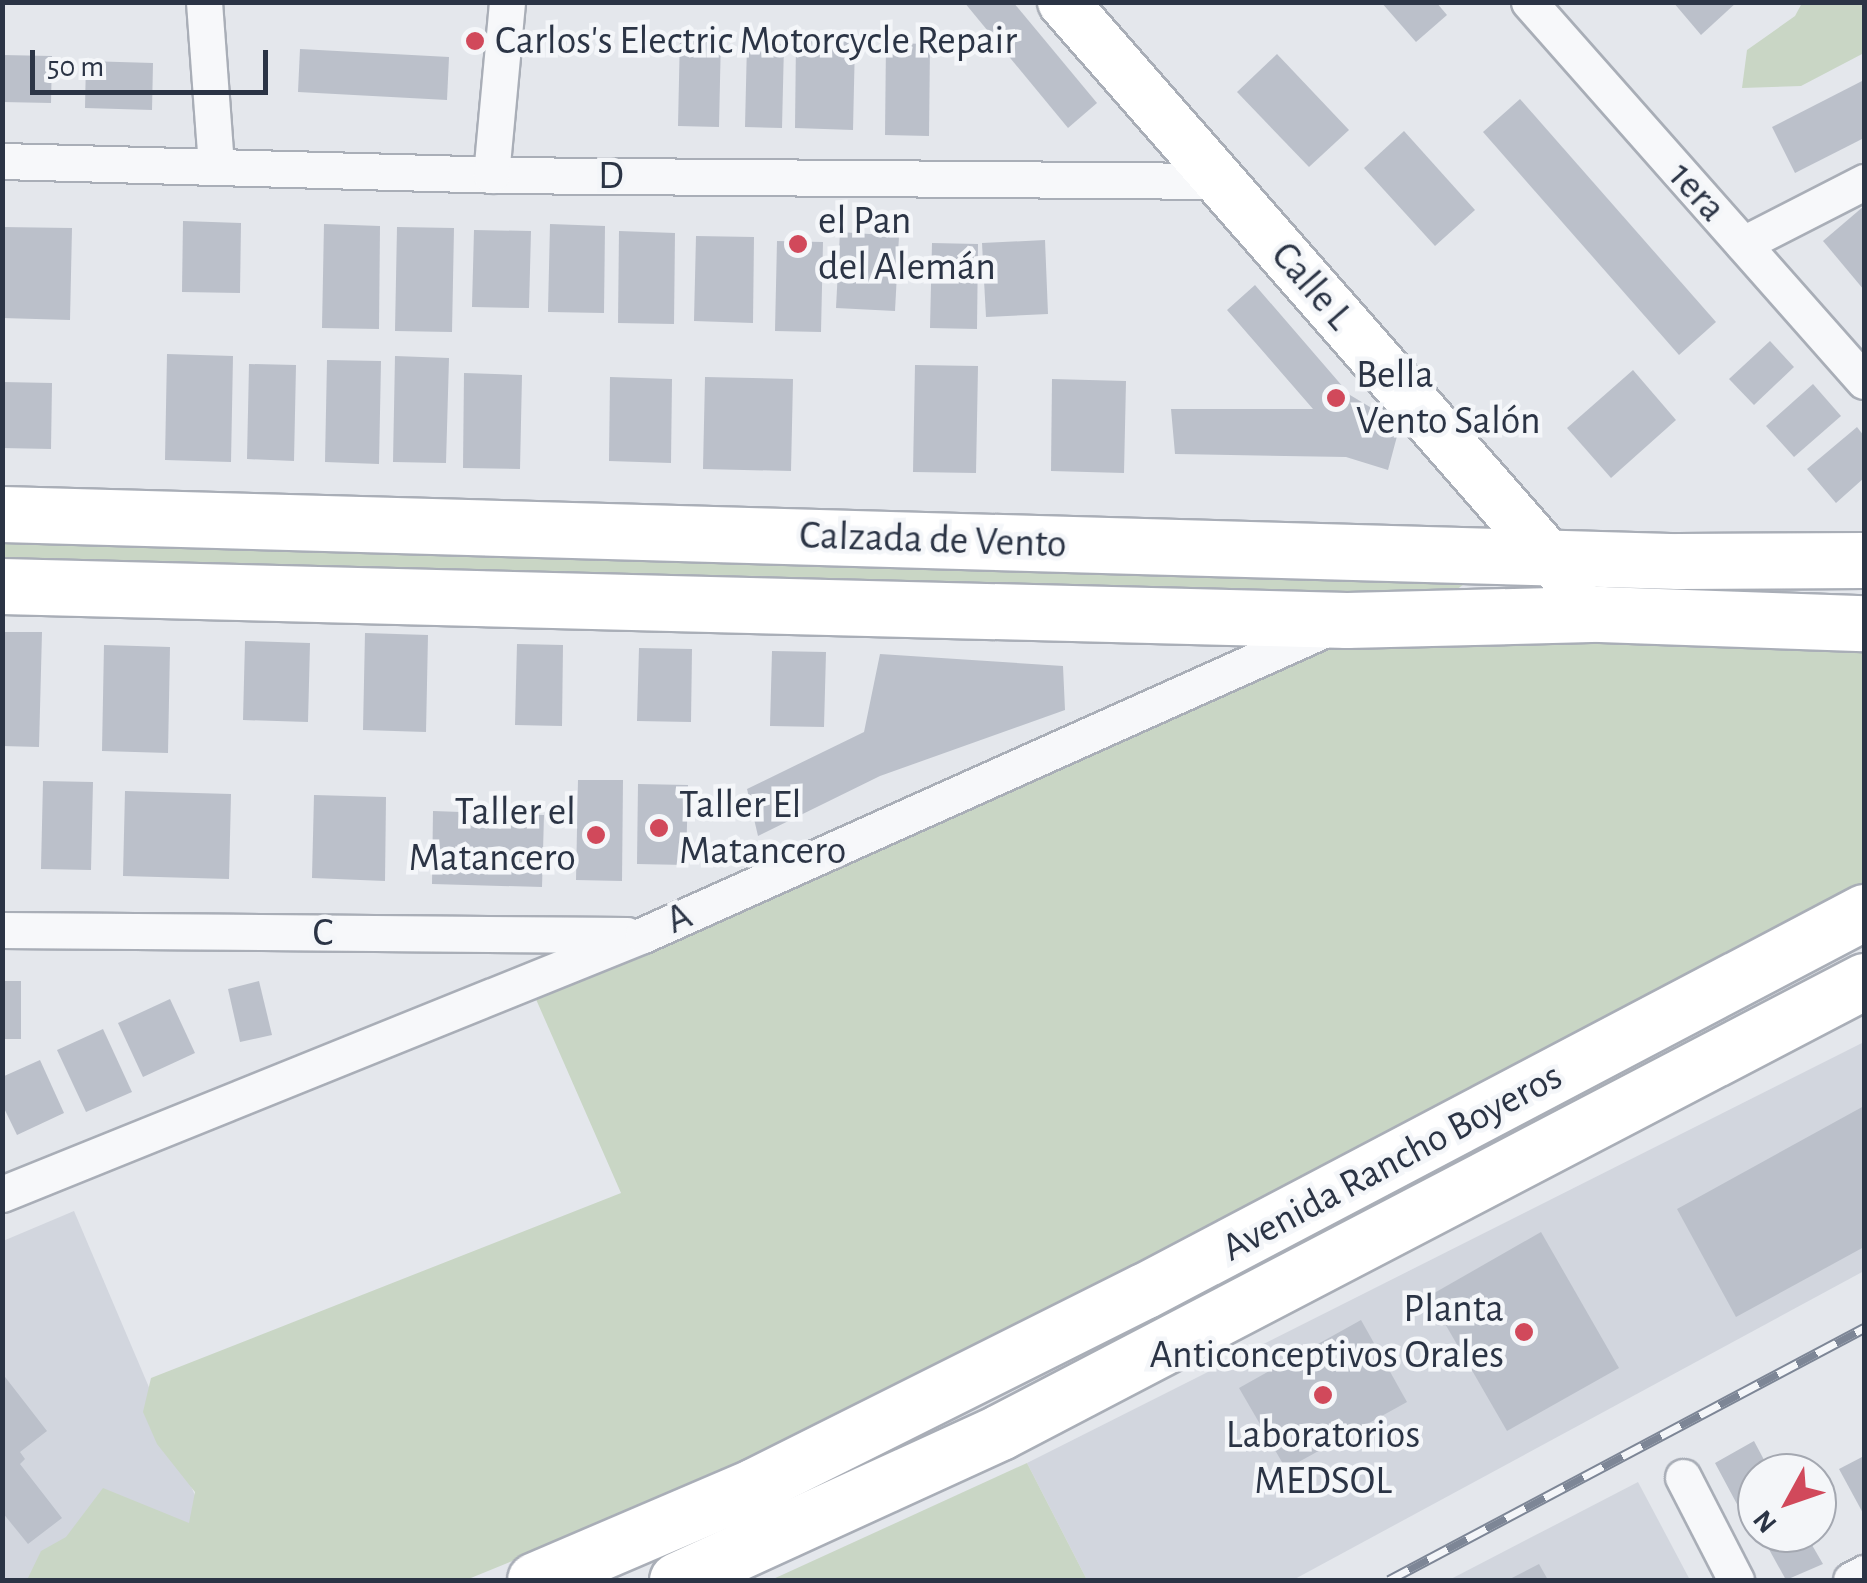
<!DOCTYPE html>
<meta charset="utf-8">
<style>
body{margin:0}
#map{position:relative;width:1867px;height:1583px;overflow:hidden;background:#e4e7ec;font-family:"Alegreya Sans",sans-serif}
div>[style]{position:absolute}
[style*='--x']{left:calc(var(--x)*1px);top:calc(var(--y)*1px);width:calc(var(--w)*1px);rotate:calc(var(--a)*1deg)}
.built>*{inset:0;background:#d2d6de}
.green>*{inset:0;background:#c9d6c5}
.building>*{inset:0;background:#bbc0ca}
.roads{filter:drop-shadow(2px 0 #a9aeb7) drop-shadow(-2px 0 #a9aeb7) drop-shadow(0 2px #a9aeb7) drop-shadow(0 -2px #a9aeb7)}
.street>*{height:35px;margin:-17.5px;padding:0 17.5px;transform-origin:17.5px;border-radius:17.5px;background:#f7f8fa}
.secondary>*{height:50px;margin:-25px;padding:0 25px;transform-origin:25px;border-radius:25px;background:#fff}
.primary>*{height:55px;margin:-27.5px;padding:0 27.5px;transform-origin:27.5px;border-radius:27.5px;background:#fff}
.highway>*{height:55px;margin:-27.5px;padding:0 27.5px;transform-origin:27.5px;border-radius:27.5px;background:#fff}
.rail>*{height:11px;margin-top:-5.5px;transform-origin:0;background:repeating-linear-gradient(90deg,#f4f6f9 0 22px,#7d8696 0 44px);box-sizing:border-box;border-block:2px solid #7d8696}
.dots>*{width:28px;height:28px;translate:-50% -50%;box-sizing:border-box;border:5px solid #f4f6f9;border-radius:50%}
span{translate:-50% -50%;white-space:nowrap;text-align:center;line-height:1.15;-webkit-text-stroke:9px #f4f6f9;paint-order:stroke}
.poi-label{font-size:40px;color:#2b3445}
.left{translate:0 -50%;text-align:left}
.right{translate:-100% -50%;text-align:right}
.street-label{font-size:40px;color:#2b3445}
.frame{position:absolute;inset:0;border:5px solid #2b3445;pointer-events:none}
.north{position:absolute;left:1737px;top:1453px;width:100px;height:100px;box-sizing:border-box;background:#f4f6f9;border:2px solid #a4a8b1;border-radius:50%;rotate:230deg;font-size:28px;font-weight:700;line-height:40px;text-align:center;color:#2b3445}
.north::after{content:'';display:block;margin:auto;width:35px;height:45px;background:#d1495b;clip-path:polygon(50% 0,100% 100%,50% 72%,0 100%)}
.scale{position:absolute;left:30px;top:50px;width:238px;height:45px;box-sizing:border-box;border:5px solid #2b3445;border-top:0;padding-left:12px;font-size:30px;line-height:35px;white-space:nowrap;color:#2b3445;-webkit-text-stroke:8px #f4f6f9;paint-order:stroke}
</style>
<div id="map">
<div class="built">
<div style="clip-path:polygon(1864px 1042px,1864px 1271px,1293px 1580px,1087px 1580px,1027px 1463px)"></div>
<div style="clip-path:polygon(74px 1211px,231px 1580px,3px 1580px,3px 1241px)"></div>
<div style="clip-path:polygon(1638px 1482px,1690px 1580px,1449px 1580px)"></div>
</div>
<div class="green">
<div style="clip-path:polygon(1802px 3px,1864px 3px,1864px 53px,1801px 86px,1742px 88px,1747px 50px,1795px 16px)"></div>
<div style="clip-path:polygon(3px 530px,1483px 570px,1452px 593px,1418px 602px,3px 571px)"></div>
<div style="clip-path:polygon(1347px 620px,1864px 623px,1864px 907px,720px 1476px,466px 1580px,27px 1580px,41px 1551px,66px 1537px,103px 1488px,189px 1523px,195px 1492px,157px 1444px,143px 1412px,151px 1378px,621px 1193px,528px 981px)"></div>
<div style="clip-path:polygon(1027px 1463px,1087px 1580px,771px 1580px)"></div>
</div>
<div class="building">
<div style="clip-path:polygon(964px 2px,1013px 2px,1097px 103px,1068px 128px)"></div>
<div style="clip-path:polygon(1381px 2px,1436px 2px,1447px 15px,1416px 42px)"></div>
<div style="clip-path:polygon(1673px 2px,1737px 2px,1701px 35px)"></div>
<div style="clip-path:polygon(680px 34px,721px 35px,719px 127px,678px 126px)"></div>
<div style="clip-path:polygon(796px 40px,855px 41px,853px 130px,795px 128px)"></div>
<div style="clip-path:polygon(747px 43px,784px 44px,782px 128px,745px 127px)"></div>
<div style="clip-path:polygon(886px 43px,930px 44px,929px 136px,885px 135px)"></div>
<div style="clip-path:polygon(300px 49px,449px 57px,447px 100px,298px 92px)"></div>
<div style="clip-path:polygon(1277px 54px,1349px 130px,1309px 167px,1237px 92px)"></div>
<div style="clip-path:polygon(2px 55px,52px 56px,51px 103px,2px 102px)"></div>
<div style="clip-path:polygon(86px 61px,153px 63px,152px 110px,85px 108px)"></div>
<div style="clip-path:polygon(1864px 80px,1864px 138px,1795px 173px,1772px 127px)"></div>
<div style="clip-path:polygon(1520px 99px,1716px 322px,1679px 355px,1483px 132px)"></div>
<div style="clip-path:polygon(1404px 131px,1475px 210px,1435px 246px,1364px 168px)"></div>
<div style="clip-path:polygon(1864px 206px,1864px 290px,1823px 241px)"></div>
<div style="clip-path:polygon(183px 221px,241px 223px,240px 293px,182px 292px)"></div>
<div style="clip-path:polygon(324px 224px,380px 226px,379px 329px,322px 328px)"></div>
<div style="clip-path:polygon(550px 224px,605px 226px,604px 313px,548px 312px)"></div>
<div style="clip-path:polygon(2px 227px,72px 228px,70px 320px,2px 318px)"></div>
<div style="clip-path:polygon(397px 227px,454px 228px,452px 332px,395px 331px)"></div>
<div style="clip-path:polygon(474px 230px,531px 231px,529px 308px,472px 307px)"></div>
<div style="clip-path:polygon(619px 231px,675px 233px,674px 324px,618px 323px)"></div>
<div style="clip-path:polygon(840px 232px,899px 236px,895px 311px,836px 308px)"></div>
<div style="clip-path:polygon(696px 236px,754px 237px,753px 323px,694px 321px)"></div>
<div style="clip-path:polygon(1045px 240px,1048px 314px,986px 317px,982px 243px)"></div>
<div style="clip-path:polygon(777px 241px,823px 242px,821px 332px,775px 331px)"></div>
<div style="clip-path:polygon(932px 243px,978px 244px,977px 329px,930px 328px)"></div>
<div style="clip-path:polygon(1255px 285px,1350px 395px,1400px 425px,1388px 470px,1346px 457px,1175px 454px,1171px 409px,1313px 409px,1227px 310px)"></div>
<div style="clip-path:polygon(1770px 341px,1794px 367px,1754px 405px,1729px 379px)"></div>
<div style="clip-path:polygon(167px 354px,233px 356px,231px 462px,165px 460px)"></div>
<div style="clip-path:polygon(395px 356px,449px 358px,446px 463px,393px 462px)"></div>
<div style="clip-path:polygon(327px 360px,381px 361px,379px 464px,325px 462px)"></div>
<div style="clip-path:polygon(249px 364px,296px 365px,294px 461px,247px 459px)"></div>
<div style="clip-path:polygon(915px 365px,978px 366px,976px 473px,913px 472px)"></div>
<div style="clip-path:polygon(1633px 370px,1676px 420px,1611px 478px,1567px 428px)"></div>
<div style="clip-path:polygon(464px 373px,522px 375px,520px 469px,463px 468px)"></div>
<div style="clip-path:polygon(610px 377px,672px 379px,671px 463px,609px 461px)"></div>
<div style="clip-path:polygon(705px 377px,793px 379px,791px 471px,703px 469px)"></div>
<div style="clip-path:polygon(1052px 379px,1126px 381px,1124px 473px,1051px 471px)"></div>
<div style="clip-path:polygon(2px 382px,52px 383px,51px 449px,2px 448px)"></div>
<div style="clip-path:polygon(1813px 384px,1841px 416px,1794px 457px,1766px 426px)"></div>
<div style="clip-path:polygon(1857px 427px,1864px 436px,1864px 478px,1836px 503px,1807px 469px)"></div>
<div style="clip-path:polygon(2px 632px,42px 632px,39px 747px,2px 746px)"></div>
<div style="clip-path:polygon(365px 633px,428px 635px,426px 732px,363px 730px)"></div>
<div style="clip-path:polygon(245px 641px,310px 643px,308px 722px,243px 720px)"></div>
<div style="clip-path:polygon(517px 644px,563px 645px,562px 726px,515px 725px)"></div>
<div style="clip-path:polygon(104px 645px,170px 647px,168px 753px,102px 751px)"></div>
<div style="clip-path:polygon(639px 648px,692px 649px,691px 722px,637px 721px)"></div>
<div style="clip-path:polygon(772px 651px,826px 652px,824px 727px,770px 726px)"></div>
<div style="clip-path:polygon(880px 654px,1063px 666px,1065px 710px,880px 776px,758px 836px,747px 789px,864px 732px)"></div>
<div style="clip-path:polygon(578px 780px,623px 780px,622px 881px,576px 880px)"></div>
<div style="clip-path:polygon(43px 781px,93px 782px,91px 870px,41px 869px)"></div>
<div style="clip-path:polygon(638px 784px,688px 785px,686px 865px,637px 864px)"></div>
<div style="clip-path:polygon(125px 791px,231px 794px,229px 879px,123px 876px)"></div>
<div style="clip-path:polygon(314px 795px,386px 797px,385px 881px,312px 878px)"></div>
<div style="clip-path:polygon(433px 811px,544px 815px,542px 887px,432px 884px)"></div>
<div style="clip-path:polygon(2px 981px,21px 981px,21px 1039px,2px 1039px)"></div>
<div style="clip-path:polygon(259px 981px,272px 1035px,240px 1042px,228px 989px)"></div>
<div style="clip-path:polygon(170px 999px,195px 1053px,143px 1077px,118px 1023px)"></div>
<div style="clip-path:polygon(103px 1029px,132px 1092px,86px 1112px,57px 1050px)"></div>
<div style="clip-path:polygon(40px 1060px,64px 1113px,17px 1135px,2px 1104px,2px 1077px)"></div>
<div style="clip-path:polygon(1864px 1106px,1864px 1247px,1736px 1317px,1677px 1209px)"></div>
<div style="clip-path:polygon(1541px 1232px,1619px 1368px,1507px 1431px,1429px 1296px)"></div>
<div style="clip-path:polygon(1361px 1320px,1407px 1402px,1286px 1469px,1239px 1388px)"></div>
<div style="clip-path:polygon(2px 1373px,47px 1431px,20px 1452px,25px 1459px,20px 1464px,62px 1518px,28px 1544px,2px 1512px)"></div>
<div style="clip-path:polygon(1754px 1441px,1771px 1473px,1757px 1473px,1757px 1515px,1746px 1521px,1715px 1463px)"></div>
<div style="clip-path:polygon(1864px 1456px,1864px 1515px,1839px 1469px)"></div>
<div style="clip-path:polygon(1760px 1533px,1805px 1533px,1823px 1564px,1786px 1580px)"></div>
<div style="clip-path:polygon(1539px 1564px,1548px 1580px,1508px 1580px)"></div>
</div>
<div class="roads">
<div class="street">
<div style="--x:204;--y:2;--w:162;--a:85.8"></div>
<div style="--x:1529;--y:2;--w:506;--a:48.53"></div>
<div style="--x:2;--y:161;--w:489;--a:1.6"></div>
<div style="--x:491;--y:175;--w:730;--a:0.47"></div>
<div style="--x:491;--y:175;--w:174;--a:-84.7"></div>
<div style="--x:1743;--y:244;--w:136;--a:-27.1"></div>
<div style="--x:2;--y:930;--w:625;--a:0.46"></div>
<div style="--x:2;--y:1194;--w:691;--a:-22"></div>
<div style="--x:643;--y:935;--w:753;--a:-24.15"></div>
<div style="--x:1683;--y:1477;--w:116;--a:62.8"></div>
<div style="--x:1851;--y:1580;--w:15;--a:-28"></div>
</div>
<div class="secondary">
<div style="--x:1063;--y:2;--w:771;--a:48.79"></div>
</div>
<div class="primary">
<div style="--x:2;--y:514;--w:1677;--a:1.61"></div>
<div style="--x:1678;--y:561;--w:186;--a:-0.3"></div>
<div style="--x:2;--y:586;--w:1345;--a:1.45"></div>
<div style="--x:1347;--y:620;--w:253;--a:-1.4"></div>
<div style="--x:1600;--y:614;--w:264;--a:2"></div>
</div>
<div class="highway">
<div style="--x:535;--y:1580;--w:238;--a:-23.2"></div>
<div style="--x:754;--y:1486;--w:436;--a:-26.6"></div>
<div style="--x:1144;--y:1291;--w:814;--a:-27.76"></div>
<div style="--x:677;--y:1580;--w:355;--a:-24.6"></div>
<div style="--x:1000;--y:1432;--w:975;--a:-27.56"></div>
</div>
</div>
<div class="rail">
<div style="--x:1389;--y:1580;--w:538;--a:-27.95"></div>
</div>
<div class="dots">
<div style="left:475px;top:41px;background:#d1495b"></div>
<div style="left:798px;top:244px;background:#d1495b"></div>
<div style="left:1336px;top:398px;background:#d1495b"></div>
<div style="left:659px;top:828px;background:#d1495b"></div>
<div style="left:596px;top:835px;background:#d1495b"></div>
<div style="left:1524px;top:1332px;background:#d1495b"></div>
<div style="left:1323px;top:1395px;background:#d1495b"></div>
</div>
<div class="poi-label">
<span class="left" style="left:495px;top:41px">Carlos's Electric Motorcycle Repair</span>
<span class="left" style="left:818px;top:244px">el Pan<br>del Alemán</span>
<span class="left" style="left:1356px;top:398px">Bella<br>Vento Salón</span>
<span class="left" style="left:679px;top:828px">Taller El<br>Matancero</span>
<span class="right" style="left:576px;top:835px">Taller el<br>Matancero</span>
<span class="right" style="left:1504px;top:1332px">Planta<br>Anticonceptivos Orales</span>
<span style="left:1323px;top:1458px">Laboratorios<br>MEDSOL</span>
</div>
<div class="street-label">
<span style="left:611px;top:176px">D</span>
<span style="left:1697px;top:192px;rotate:48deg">1era</span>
<span style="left:1312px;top:286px;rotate:49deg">Calle L</span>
<span style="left:933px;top:540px;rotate:2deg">Calzada de Vento</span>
<span style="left:679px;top:918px;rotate:-24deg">A</span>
<span style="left:323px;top:933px">C</span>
<span style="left:1392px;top:1162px;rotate:-28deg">Avenida Rancho Boyeros</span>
</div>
<div class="frame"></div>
<div class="north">N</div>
<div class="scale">50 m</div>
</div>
